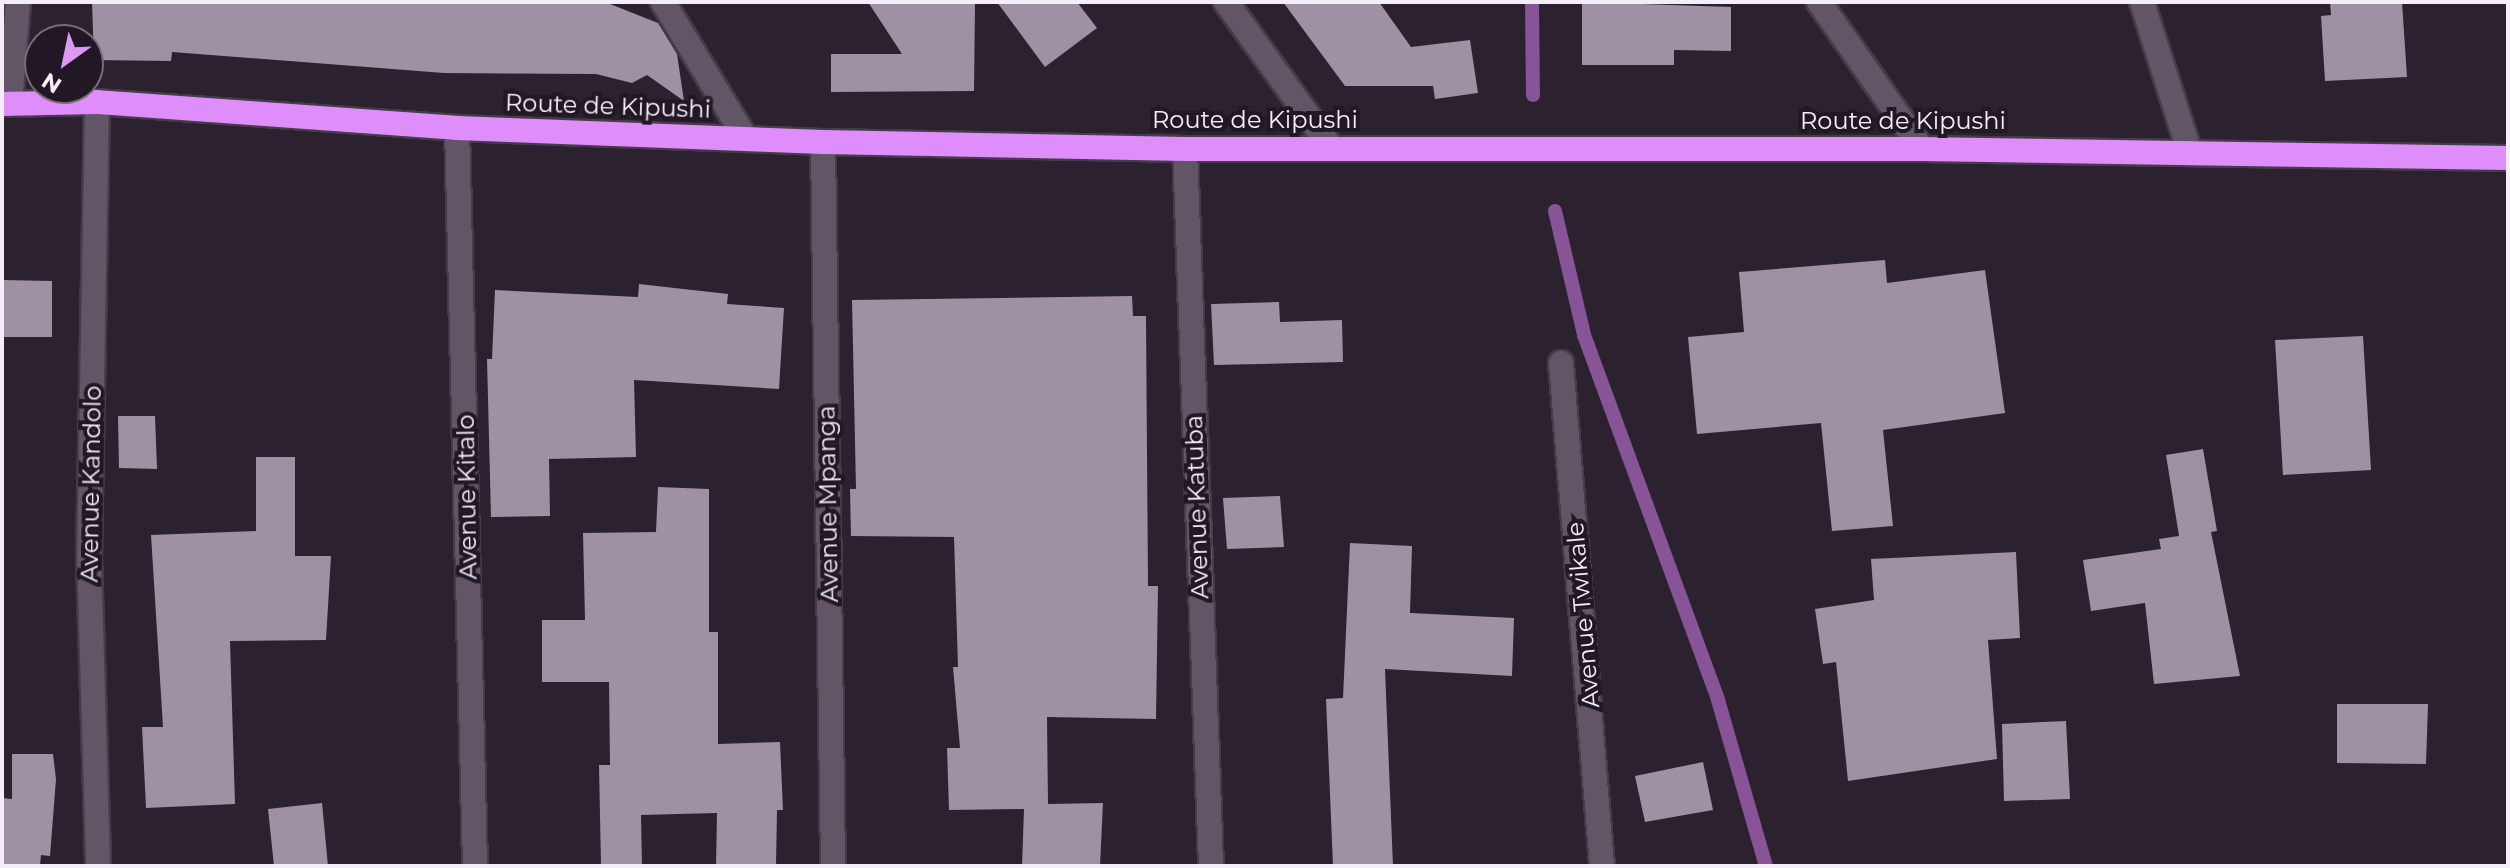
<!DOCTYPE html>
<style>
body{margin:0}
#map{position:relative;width:2510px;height:868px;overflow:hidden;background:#2b212f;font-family:Montserrat,sans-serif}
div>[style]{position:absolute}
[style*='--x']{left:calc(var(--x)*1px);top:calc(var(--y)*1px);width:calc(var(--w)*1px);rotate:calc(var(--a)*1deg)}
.stream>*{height:14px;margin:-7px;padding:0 7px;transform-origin:7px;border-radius:7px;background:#865497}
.building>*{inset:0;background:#9e91a3}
.roads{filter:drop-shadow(2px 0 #453c48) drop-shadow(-2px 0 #453c48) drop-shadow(0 2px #453c48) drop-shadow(0 -2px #453c48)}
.street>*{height:24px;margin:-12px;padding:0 12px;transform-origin:12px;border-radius:12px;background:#615566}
.highway>*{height:24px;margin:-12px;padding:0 12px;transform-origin:12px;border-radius:12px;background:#de8dfb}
span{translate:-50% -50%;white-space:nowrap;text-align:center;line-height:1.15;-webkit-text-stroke:8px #211725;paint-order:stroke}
.street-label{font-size:24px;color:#f5eef8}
.frame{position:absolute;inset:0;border:4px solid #f5eef8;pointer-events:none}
.north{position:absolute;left:24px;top:24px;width:80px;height:80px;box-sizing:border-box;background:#211725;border:2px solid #766d79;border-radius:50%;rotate:213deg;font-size:22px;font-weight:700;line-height:32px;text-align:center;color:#f5eef8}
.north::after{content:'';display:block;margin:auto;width:28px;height:36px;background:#dc99f4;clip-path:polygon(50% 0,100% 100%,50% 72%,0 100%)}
</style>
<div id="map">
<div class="stream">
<div style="--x:1532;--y:2;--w:93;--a:89.4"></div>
<div style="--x:1555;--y:211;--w:127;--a:76.8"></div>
<div style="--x:1584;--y:335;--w:389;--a:69.8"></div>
<div style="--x:1718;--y:700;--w:173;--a:73.9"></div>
</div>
<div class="building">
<div style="clip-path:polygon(92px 2px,605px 2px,658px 23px,677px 54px,684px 101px,647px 75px,632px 83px,596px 74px,444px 73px,172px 52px,171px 61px,94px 60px)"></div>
<div style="clip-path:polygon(868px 2px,975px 2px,974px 91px,831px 92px,831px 54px,902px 54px)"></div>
<div style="clip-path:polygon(997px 2px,1077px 2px,1097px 28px,1045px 67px)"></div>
<div style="clip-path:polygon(1283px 2px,1379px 2px,1411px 47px,1470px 40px,1478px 93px,1435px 99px,1433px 86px,1345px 86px)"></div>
<div style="clip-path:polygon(1582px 2px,1731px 7px,1731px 51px,1674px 50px,1674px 65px,1582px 65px)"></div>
<div style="clip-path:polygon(2330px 2px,2402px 2px,2407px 77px,2325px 81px,2321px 16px,2331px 15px)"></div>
<div style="clip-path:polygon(1885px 260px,1887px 283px,1985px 270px,2005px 413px,1883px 430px,1893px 526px,1832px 531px,1821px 423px,1697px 434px,1688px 337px,1744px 332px,1739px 272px)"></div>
<div style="clip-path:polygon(2px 280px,52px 281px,52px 337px,2px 337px)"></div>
<div style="clip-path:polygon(639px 284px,728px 294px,727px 304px,784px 308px,779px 389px,634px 380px,636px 457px,549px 459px,550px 516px,491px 517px,487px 359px,492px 359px,495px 290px,638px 297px)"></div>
<div style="clip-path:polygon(1132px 296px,1133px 316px,1146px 316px,1148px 586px,1158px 586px,1156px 719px,1047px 717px,1048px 804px,1103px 803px,1100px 866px,1022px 866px,1024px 809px,949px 810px,947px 748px,960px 748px,953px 667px,958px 667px,954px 537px,851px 536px,850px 489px,856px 489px,852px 300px)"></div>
<div style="clip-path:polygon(1279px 302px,1280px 322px,1342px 320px,1343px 362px,1214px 365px,1211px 304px)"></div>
<div style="clip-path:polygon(2363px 336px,2371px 470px,2283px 475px,2275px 340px)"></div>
<div style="clip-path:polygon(118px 416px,155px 416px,157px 469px,119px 468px)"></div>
<div style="clip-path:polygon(2203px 449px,2217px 531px,2211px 532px,2240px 676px,2154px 684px,2145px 603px,2091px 611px,2083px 560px,2161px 549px,2159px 539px,2179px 536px,2166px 455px)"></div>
<div style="clip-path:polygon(256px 457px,295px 457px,295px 556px,331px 556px,326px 640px,230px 641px,235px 804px,146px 808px,142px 727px,163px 727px,151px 535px,256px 531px)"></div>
<div style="clip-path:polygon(658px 487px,709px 489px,709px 632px,718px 632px,718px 744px,780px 742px,783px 810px,777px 810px,776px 866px,716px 866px,717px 813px,641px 815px,642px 866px,601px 866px,599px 765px,610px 765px,609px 682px,542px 682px,542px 620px,585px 620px,583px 533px,656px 532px)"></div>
<div style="clip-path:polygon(1280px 496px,1284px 547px,1227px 549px,1223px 498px)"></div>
<div style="clip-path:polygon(1350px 543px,1412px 546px,1410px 613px,1514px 618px,1512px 676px,1385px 669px,1393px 866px,1333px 866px,1326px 699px,1343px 698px)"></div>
<div style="clip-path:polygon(2016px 552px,2020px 638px,1988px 640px,1997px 759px,1848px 781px,1836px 662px,1823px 664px,1815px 609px,1874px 600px,1871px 559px)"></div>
<div style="clip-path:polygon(2337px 704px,2428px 704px,2426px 764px,2337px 763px)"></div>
<div style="clip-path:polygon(2066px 721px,2070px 799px,2004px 801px,2002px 724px)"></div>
<div style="clip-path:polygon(12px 754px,53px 754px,56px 779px,50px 856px,41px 855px,40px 865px,2px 864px,2px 798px,12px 799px)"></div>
<div style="clip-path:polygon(1703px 762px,1713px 810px,1645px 822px,1635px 776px)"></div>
<div style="clip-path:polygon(322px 803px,328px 866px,274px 866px,268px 809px)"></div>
</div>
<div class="roads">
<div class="street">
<div style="--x:663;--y:2;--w:160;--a:58.8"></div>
<div style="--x:1226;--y:2;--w:181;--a:54.2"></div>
<div style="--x:1819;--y:2;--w:179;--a:55"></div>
<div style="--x:2142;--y:2;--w:158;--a:72.4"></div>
<div style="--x:97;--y:102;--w:455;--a:91"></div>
<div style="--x:89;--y:557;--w:309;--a:88.3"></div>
<div style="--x:10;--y:104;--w:102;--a:-85.5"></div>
<div style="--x:457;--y:128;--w:738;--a:88.6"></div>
<div style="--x:823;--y:142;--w:724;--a:89.21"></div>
<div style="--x:1185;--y:149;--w:717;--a:87.92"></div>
<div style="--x:1561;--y:363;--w:505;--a:85.34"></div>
</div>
<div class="highway">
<div style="--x:2;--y:104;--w:95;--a:-1.2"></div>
<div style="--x:97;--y:102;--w:361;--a:4.1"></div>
<div style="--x:457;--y:128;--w:366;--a:2.2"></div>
<div style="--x:823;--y:142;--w:362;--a:1.1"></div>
<div style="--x:1185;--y:149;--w:737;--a:0"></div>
<div style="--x:1922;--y:149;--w:586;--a:0.88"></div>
</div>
</div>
<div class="street-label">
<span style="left:608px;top:106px;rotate:2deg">Route de Kipushi</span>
<span style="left:1255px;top:120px">Route de Kipushi</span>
<span style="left:1903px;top:121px">Route de Kipushi</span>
<span style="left:91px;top:484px;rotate:-89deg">Avenue Kandolo</span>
<span style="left:467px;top:497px;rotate:-91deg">Avenue Kitalo</span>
<span style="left:828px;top:504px;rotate:-91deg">Avenue Mpanga</span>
<span style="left:1197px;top:507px;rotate:-92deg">Avenue Katuba</span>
<span style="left:1583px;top:615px;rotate:-95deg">Avenue Twikale</span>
</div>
<div class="frame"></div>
<div class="north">N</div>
</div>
